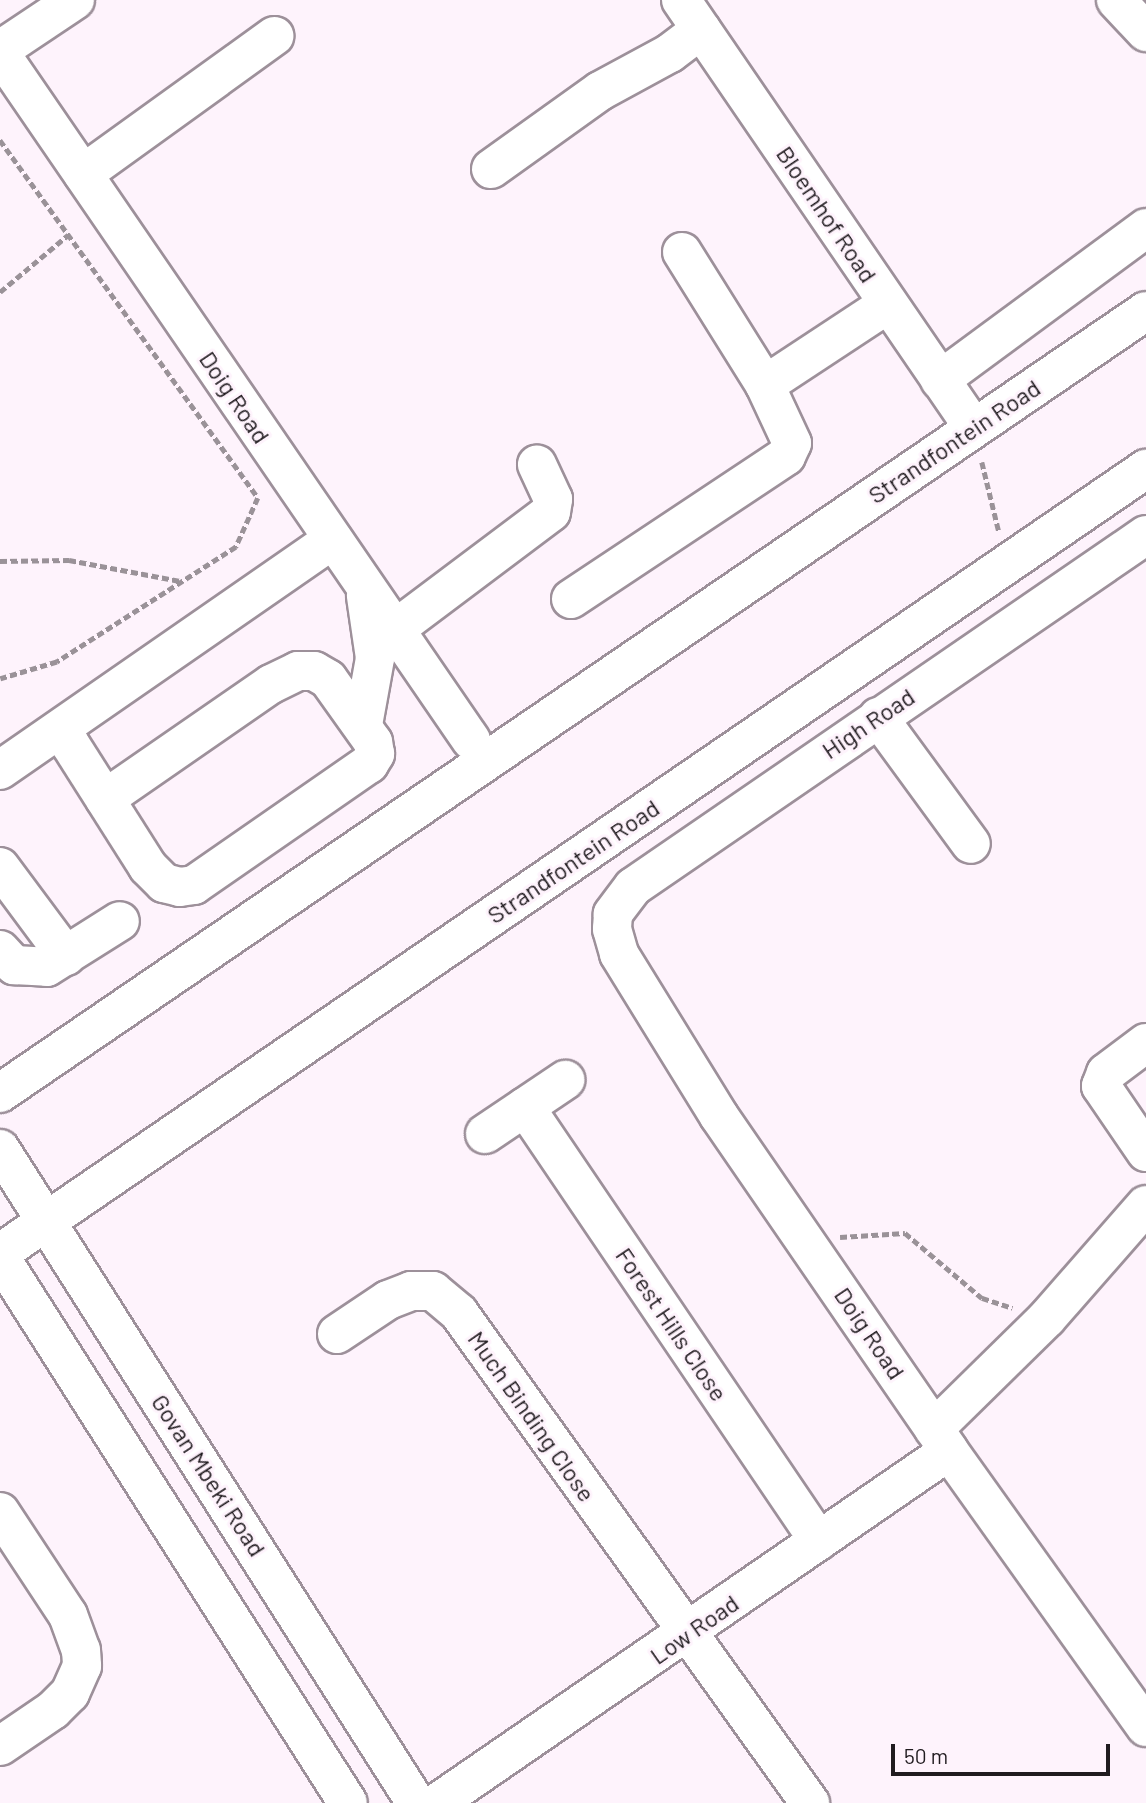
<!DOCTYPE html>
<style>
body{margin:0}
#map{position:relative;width:1146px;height:1803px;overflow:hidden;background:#fef3fc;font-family:Barlow,sans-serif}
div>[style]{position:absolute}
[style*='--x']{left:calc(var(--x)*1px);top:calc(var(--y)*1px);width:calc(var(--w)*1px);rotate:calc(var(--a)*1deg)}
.path>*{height:4.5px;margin-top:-2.25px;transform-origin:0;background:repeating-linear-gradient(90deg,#9a9298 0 7px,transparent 0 10.5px)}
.roads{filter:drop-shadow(2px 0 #9d909a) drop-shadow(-2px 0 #9d909a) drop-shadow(0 2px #9d909a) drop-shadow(0 -2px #9d909a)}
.minor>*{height:38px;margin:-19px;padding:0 19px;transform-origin:19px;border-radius:19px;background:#fff}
.major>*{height:38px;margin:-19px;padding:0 19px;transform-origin:19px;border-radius:19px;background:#fff}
span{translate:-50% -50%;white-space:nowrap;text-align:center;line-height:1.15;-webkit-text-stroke:6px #fef3fc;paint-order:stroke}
.street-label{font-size:24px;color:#201b1f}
.scale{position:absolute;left:891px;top:1744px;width:219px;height:32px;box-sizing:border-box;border:4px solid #201b1f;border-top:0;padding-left:9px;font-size:21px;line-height:24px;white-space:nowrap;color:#201b1f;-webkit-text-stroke:5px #fef3fc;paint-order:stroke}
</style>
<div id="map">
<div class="path">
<div style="--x:0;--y:140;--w:441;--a:54.2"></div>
<div style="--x:258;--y:498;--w:54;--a:114.2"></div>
<div style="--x:236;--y:547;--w:213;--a:147.3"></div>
<div style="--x:57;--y:662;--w:59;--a:163.4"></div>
<div style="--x:0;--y:292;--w:89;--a:-40"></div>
<div style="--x:982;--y:462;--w:72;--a:76.3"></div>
<div style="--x:0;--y:561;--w:69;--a:-0.8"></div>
<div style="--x:69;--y:560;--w:113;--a:10.7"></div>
<div style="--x:840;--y:1237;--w:65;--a:-3.5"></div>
<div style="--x:905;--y:1233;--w:101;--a:40.2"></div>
<div style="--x:982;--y:1298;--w:32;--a:18"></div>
</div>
<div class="roads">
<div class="minor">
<div style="--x:681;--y:0;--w:517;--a:55.63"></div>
<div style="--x:1116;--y:0;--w:44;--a:46.8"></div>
<div style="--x:0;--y:50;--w:90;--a:-33.7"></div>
<div style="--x:0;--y:53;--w:833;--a:55.57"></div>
<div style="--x:491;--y:169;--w:134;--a:-35.6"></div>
<div style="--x:600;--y:91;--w:80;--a:-28.5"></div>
<div style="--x:670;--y:53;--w:39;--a:-37"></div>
<div style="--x:83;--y:174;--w:236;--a:-35.8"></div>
<div style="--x:682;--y:252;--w:157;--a:58"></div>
<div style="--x:940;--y:380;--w:256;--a:-36.4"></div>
<div style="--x:1146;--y:535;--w:622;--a:145.54"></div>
<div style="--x:633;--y:887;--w:34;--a:127"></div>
<div style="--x:613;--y:914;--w:15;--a:94"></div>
<div style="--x:612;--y:929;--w:26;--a:74"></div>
<div style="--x:619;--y:954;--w:190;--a:58.3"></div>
<div style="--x:719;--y:1116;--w:406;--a:55.5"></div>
<div style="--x:949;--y:1451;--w:339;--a:54.5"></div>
<div style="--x:571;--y:599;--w:258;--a:-33.6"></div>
<div style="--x:786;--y:456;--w:14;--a:-65"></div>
<div style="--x:792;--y:443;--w:64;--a:-115"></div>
<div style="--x:765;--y:385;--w:147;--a:-33.4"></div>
<div style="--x:394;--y:630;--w:196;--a:-36.9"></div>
<div style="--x:551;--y:512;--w:13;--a:-81"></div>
<div style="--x:553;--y:499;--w:38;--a:-115"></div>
<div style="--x:878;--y:717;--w:157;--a:53.8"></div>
<div style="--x:363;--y:725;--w:68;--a:-79.8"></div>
<div style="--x:375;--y:658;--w:63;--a:-98.3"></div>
<div style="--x:62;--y:729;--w:17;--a:62"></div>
<div style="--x:70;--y:744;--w:146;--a:57.6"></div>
<div style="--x:148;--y:867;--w:23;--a:45"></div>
<div style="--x:164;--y:883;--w:16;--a:14"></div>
<div style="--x:180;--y:887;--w:14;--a:-8"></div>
<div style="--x:194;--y:885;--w:213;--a:-34.7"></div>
<div style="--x:369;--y:764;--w:12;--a:-59"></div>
<div style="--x:375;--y:754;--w:12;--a:-99"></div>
<div style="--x:373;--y:742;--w:77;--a:-125.5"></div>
<div style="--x:328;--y:679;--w:16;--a:-150"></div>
<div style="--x:314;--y:671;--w:16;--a:180"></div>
<div style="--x:298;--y:671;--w:30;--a:154"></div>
<div style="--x:271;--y:684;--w:202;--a:145.3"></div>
<div style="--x:0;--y:770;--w:405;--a:-34.7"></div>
<div style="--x:0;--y:867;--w:111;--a:53.4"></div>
<div style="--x:0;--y:950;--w:21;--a:47"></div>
<div style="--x:14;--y:965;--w:33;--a:3"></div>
<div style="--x:47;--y:967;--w:86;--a:-32.2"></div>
<div style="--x:1146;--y:1043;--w:50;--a:143.1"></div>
<div style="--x:1106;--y:1073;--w:14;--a:111"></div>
<div style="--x:1101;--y:1086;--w:80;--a:55.7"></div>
<div style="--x:525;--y:1107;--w:524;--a:55.89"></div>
<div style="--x:485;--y:1134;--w:97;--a:-34"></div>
<div style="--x:337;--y:1334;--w:61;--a:-33.7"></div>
<div style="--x:388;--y:1300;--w:25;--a:-21"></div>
<div style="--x:411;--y:1291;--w:22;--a:0"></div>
<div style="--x:433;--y:1291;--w:34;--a:40"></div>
<div style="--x:459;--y:1313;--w:603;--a:54.38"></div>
<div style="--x:934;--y:1429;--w:158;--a:-44.5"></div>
<div style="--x:1047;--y:1318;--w:150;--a:-48.8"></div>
<div style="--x:0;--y:1512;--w:123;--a:56.6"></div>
<div style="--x:68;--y:1615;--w:37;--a:70"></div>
<div style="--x:81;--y:1650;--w:16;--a:86"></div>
<div style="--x:82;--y:1666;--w:30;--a:114"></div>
<div style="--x:70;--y:1693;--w:24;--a:135"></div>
<div style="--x:53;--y:1710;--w:64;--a:145.8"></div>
<div style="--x:437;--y:1803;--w:621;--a:-34.51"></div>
</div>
<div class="major">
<div style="--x:0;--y:1093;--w:1387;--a:-34.31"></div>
<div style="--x:0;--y:1149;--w:775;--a:57.54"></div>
<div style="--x:0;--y:1253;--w:1389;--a:-34.38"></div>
<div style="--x:0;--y:1257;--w:647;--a:57.49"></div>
</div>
</div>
<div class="street-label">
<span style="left:827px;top:214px;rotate:56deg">Bloemhof Road</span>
<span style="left:235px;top:397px;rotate:56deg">Doig Road</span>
<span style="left:954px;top:441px;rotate:-34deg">Strandfontein Road</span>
<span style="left:868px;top:723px;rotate:-34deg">High Road</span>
<span style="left:573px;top:861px;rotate:-34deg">Strandfontein Road</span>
<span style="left:672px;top:1324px;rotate:56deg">Forest Hills Close</span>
<span style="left:870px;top:1333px;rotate:56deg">Doig Road</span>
<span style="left:532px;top:1416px;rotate:55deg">Much Binding Close</span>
<span style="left:209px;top:1475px;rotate:57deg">Govan Mbeki Road</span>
<span style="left:694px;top:1629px;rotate:-35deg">Low Road</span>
</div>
<div class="scale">50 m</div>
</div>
